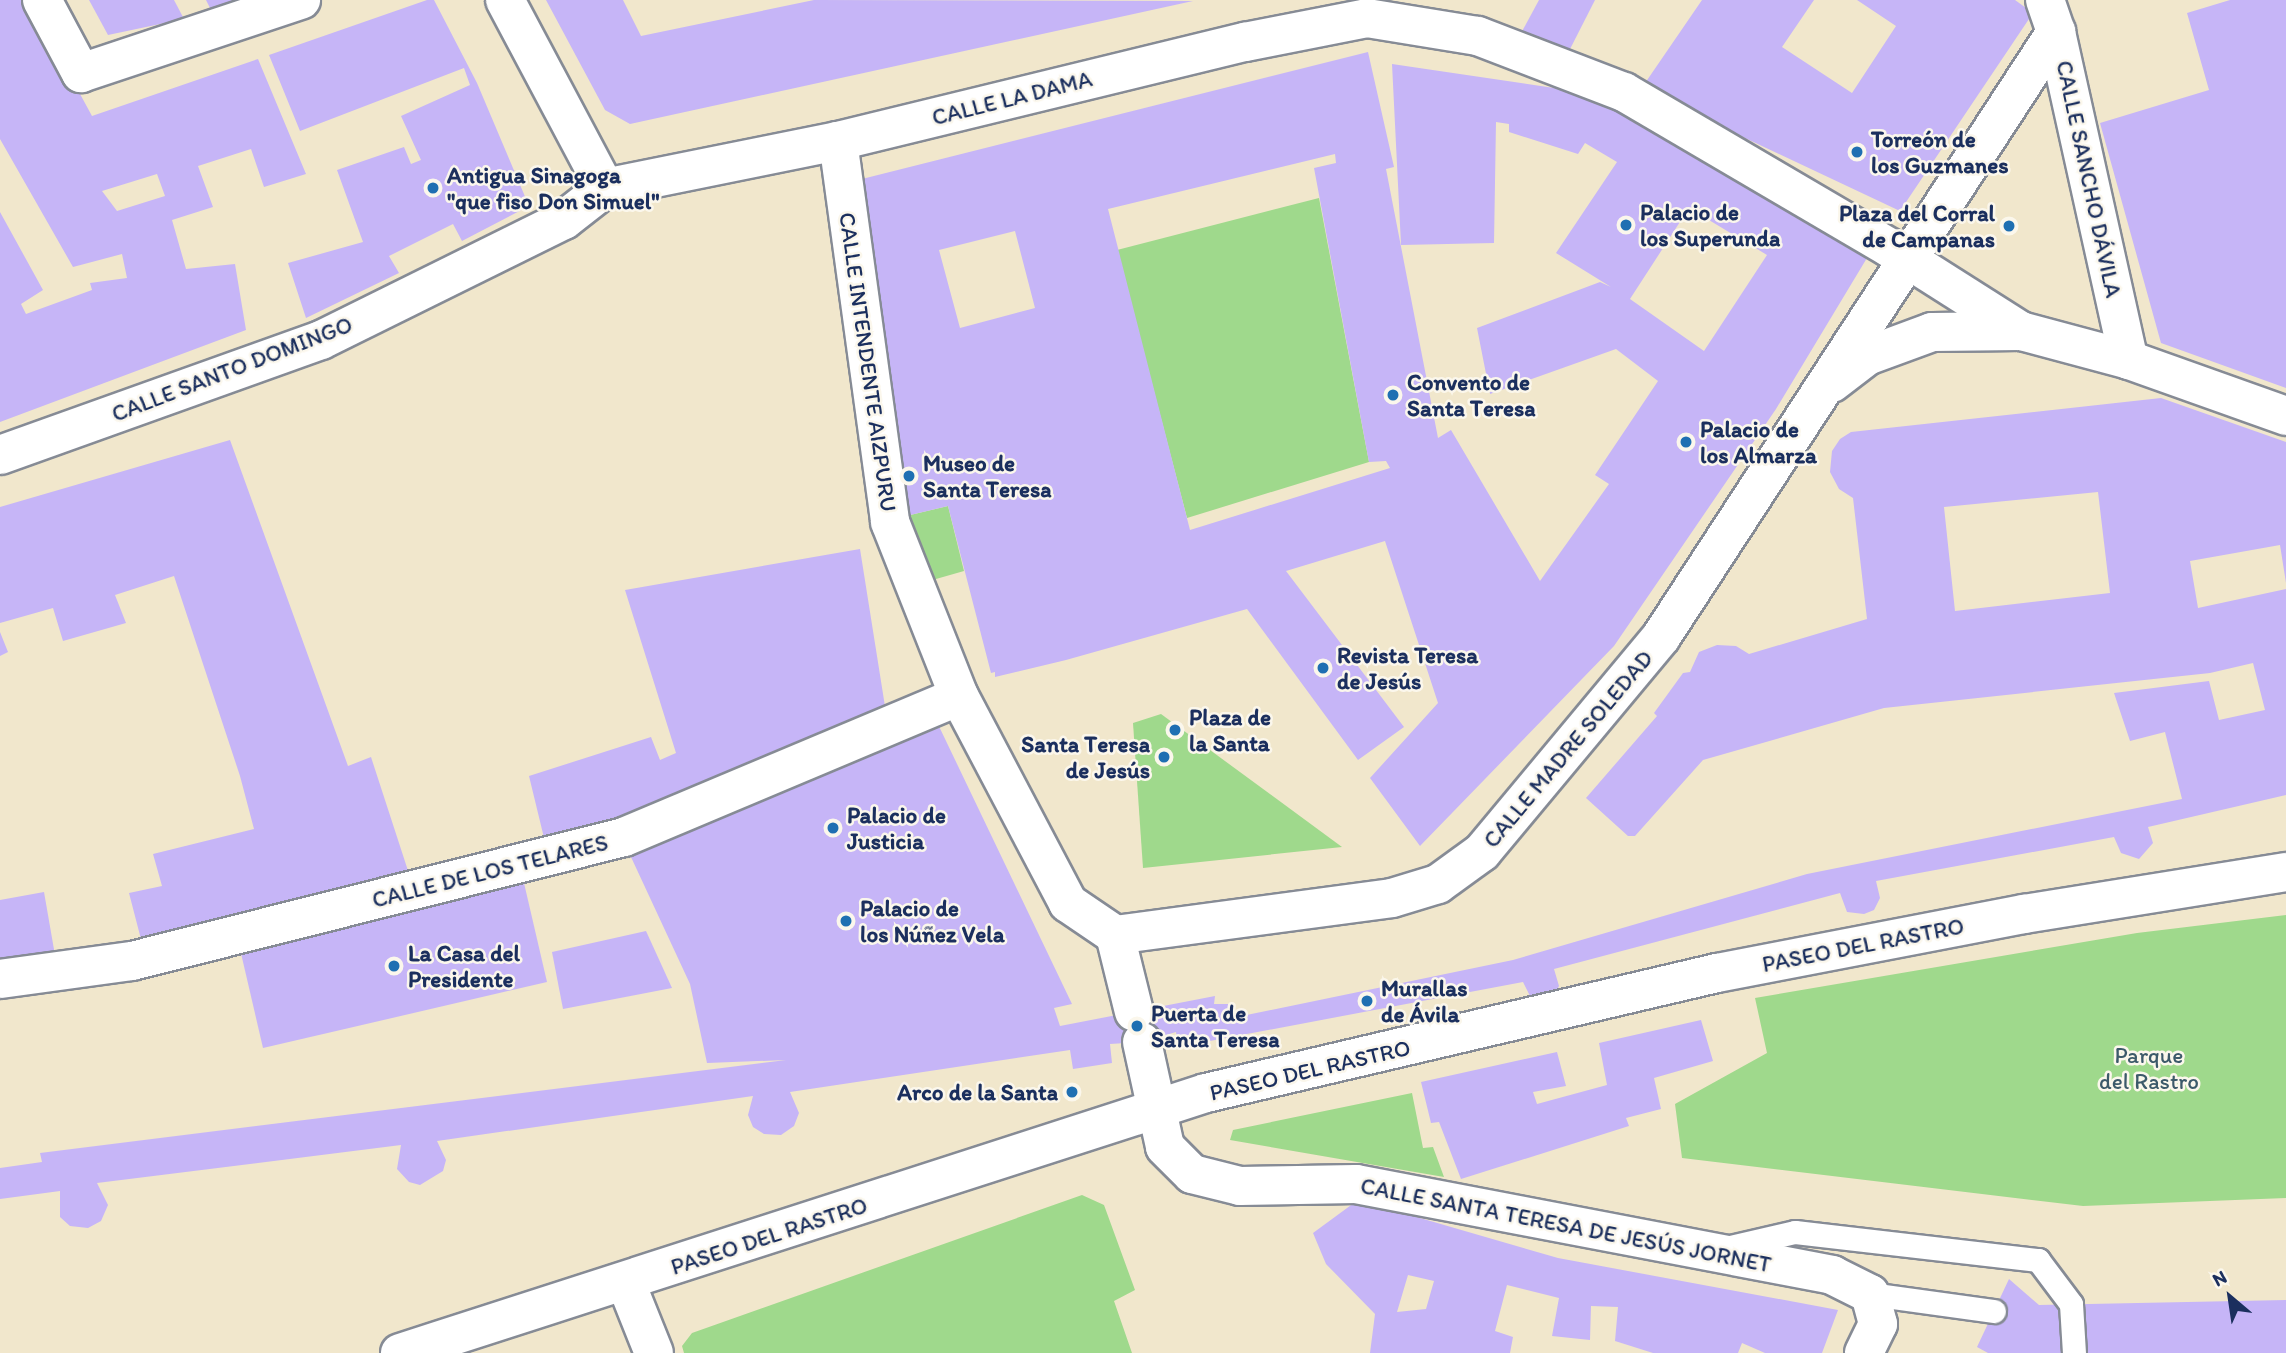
<!DOCTYPE html>
<meta charset="utf-8">
<style>
body{margin:0}
#map{position:relative;width:2286px;height:1353px;overflow:hidden;background:#f1e7cc;font-family:Itim,sans-serif}
div>[style]{position:absolute}
[style*='--x']{left:calc(var(--x)*1px);top:calc(var(--y)*1px);width:calc(var(--w)*1px);rotate:calc(var(--a)*1deg)}
.green>*{inset:0;background:#9fd98c}
.building>*{inset:0;background:#c6b5f7}
.roads{filter:drop-shadow(2px 0 #868b95) drop-shadow(-2px 0 #868b95) drop-shadow(0 2px #868b95) drop-shadow(0 -2px #868b95)}
.lane>*{height:23px;margin:-11.5px;padding:0 11.5px;transform-origin:11.5px;border-radius:11.5px;background:#fff}
.street>*{height:38px;margin:-19px;padding:0 19px;transform-origin:19px;border-radius:19px;background:#fff}
.secondary>*{height:38px;margin:-19px;padding:0 19px;transform-origin:19px;border-radius:19px;background:#fff}
.dots>*{width:19px;height:19px;translate:-50% -50%;box-sizing:border-box;border:4px solid #fbf7ec;border-radius:50%}
span{translate:-50% -50%;white-space:nowrap;text-align:center;line-height:1.15;-webkit-text-stroke:5px #fbf7ec;paint-order:stroke}
.street-label{font-size:23px;color:#1b2f5e}
.poi-label{font-size:23px;color:#1b2f5e;font-weight:700}
.left{translate:0 -50%;text-align:left}
.right{translate:-100% -50%;text-align:right}
.park-label{font-size:23px;color:#3c5a6a}
.north{position:absolute;left:2195px;top:1262px;width:70px;height:70px;-webkit-text-stroke:5px #fbf7ec;paint-order:stroke;rotate:331deg;font-size:19px;font-weight:700;line-height:28px;text-align:center;color:#1b2f5e}
.north::after{content:'';display:block;margin:auto;width:24px;height:32px;background:#1b2f5e;clip-path:polygon(50% 0,100% 100%,50% 72%,0 100%)}
</style>
<div id="map">
<div class="green">
<div style="clip-path:polygon(1319px 198px,1369px 462px,1187px 518px,1117px 250px)"></div>
<div style="clip-path:polygon(948px 506px,964px 571px,922px 583px,906px 516px)"></div>
<div style="clip-path:polygon(1161px 714px,1342px 847px,1143px 868px,1133px 723px)"></div>
<div style="clip-path:polygon(2286px 915px,2286px 1198px,2083px 1206px,1682px 1158px,1675px 1104px,1767px 1053px,1755px 998px,2137px 933px)"></div>
<div style="clip-path:polygon(1412px 1093px,1423px 1148px,1433px 1147px,1444px 1177px,1230px 1140px,1233px 1130px)"></div>
<div style="clip-path:polygon(1082px 1195px,1104px 1205px,1135px 1290px,1114px 1301px,1132px 1353px,684px 1353px,682px 1346px,692px 1333px)"></div>
</div>
<div class="building">
<div style="clip-path:polygon(evenodd,0 0,29px 0,92px 116px,258px 59px,306px 174px,264px 187px,251px 149px,198px 166px,213px 207px,172px 220px,186px 269px,235px 264px,246px 330px,0 422px,0 212px,43px 290px,21px 304px,26px 314px,92px 290px,90px 283px,127px 278px,122px 254px,73px 267px,0 139px,0 0,157px 174px,165px 196px,117px 211px,102px 191px,157px 174px)"></div>
<div style="clip-path:polygon(89px 0,174px 0,184px 19px,108px 35px)"></div>
<div style="clip-path:polygon(206px 0,243px 0,212px 12px)"></div>
<div style="clip-path:polygon(427px 0,434px 0,477px 83px,529px 206px,462px 241px,453px 224px,389px 256px,399px 273px,306px 318px,288px 263px,363px 242px,337px 170px,404px 147px,411px 164px,421px 160px,401px 116px,470px 85px,464px 68px,300px 131px,269px 55px)"></div>
<div style="clip-path:polygon(546px 0,623px 0,641px 36px,814px 0,1193px 1px,630px 124px,605px 110px)"></div>
<div style="clip-path:polygon(1539px 0,1595px 0,1567px 55px,1520px 35px)"></div>
<div style="clip-path:polygon(1702px 0,1814px 0,1782px 47px,1852px 93px,1896px 26px,1857px 0,2015px 0,2033px 13px,1900px 211px,1641px 89px)"></div>
<div style="clip-path:polygon(2230px 0,2286px 0,2286px 388px,2161px 343px,2100px 123px,2209px 90px,2187px 13px)"></div>
<div style="clip-path:polygon(evenodd,1368px 52px,1394px 167px,1386px 169px,1438px 438px,1451px 430px,1540px 581px,1609px 484px,1595px 475px,1658px 381px,1616px 349px,1490px 394px,1477px 328px,1600px 282px,1611px 287px,1556px 253px,1617px 162px,1585px 143px,1578px 154px,1509px 132px,1509px 124px,1496px 122px,1494px 243px,1401px 245px,1392px 64px,1581px 92px,1870px 253px,1776px 409px,1614px 646px,1420px 846px,1370px 778px,1438px 703px,1385px 541px,1286px 571px,1404px 727px,1358px 760px,1247px 609px,1066px 660px,995px 677px,995px 672px,991px 673px,948px 506px,906px 516px,885px 434px,897px 431px,883px 377px,858px 180px,1368px 52px,1335px 154px,1336px 163px,1314px 168px,1369px 462px,1386px 461px,1390px 468px,1190px 530px,1108px 209px,1335px 154px,1368px 52px,1689px 208px,1767px 255px,1704px 351px,1630px 299px,1689px 208px,1368px 52px,1015px 231px,1035px 308px,960px 328px,939px 250px,1015px 231px)"></div>
<div style="clip-path:polygon(evenodd,2161px 398px,2286px 442px,2286px 583px,2280px 545px,2190px 561px,2198px 608px,2286px 589px,2286px 795px,2148px 827px,2153px 843px,2139px 859px,2121px 853px,2114px 837px,1876px 881px,1880px 898px,1874px 910px,1864px 914px,1847px 912px,1840px 893px,1554px 969px,1559px 986px,1555px 993px,1537px 998px,1530px 996px,1523px 982px,1178px 1047px,1176px 1032px,1142px 1042px,1110px 1044px,1112px 1063px,1073px 1069px,1070px 1050px,790px 1092px,799px 1113px,794px 1126px,781px 1135px,764px 1134px,753px 1127px,748px 1115px,753px 1096px,437px 1141px,446px 1160px,443px 1171px,420px 1185px,409px 1182px,397px 1169px,401px 1145px,97px 1183px,108px 1205px,101px 1221px,88px 1228px,70px 1226px,60px 1217px,60px 1191px,0 1199px,0 1168px,42px 1162px,40px 1153px,786px 1060px,707px 1063px,690px 984px,631px 857px,935px 718px,1072px 1004px,1054px 1008px,1060px 1026px,1215px 996px,1214px 1004px,1228px 1004px,1232px 1018px,1513px 960px,1807px 874px,2182px 799px,2165px 732px,2130px 741px,2114px 693px,2209px 681px,2219px 720px,2265px 710px,2253px 663px,2210px 673px,1884px 708px,1703px 760px,1635px 836px,1628px 836px,1586px 798px,1657px 716px,1654px 713px,1683px 673px,1690px 672px,1699px 652px,1717px 645px,1736px 646px,1749px 654px,1867px 619px,1853px 498px,1839px 489px,1830px 472px,1832px 451px,1840px 439px,1851px 432px,2161px 398px,2098px 492px,2110px 593px,1955px 611px,1944px 507px,2098px 492px)"></div>
<div style="clip-path:polygon(230px 440px,348px 766px,371px 757px,412px 883px,143px 947px,129px 893px,162px 886px,153px 854px,254px 829px,240px 776px,174px 576px,115px 595px,126px 623px,63px 641px,53px 608px,0 623px,0 507px)"></div>
<div style="clip-path:polygon(860px 549px,887px 719px,662px 808px,545px 842px,529px 776px,651px 737px,660px 760px,676px 753px,625px 590px)"></div>
<div style="clip-path:polygon(0 632px,8px 652px,0 656px)"></div>
<div style="clip-path:polygon(524px 883px,547px 982px,263px 1048px,240px 949px)"></div>
<div style="clip-path:polygon(44px 892px,56px 961px,0 970px,0 900px)"></div>
<div style="clip-path:polygon(646px 931px,672px 988px,563px 1009px,552px 952px)"></div>
<div style="clip-path:polygon(1701px 1020px,1713px 1061px,1654px 1078px,1661px 1109px,1626px 1118px,1629px 1126px,1461px 1179px,1439px 1122px,1431px 1123px,1421px 1082px,1557px 1052px,1566px 1086px,1533px 1092px,1537px 1104px,1607px 1085px,1599px 1043px)"></div>
<div style="clip-path:polygon(evenodd,1358px 1200px,1558px 1258px,1838px 1310px,1822px 1353px,1765px 1353px,1742px 1343px,1738px 1353px,1653px 1353px,1615px 1341px,1618px 1307px,1591px 1306px,1590px 1340px,1552px 1336px,1559px 1298px,1507px 1285px,1495px 1331px,1513px 1337px,1510px 1353px,1370px 1353px,1375px 1314px,1326px 1264px,1313px 1233px,1358px 1200px,1408px 1275px,1434px 1281px,1426px 1309px,1397px 1312px,1408px 1275px)"></div>
<div style="clip-path:polygon(2009px 1279px,2039px 1305px,2286px 1300px,2286px 1353px,1988px 1353px,1977px 1347px)"></div>
</div>
<div class="roads">
<div class="lane">
<div style="--x:1726;--y:1248;--w:71;--a:-13.1"></div>
<div style="--x:1795;--y:1232;--w:245;--a:6.6"></div>
<div style="--x:2038;--y:1260;--w:55;--a:53.1"></div>
<div style="--x:2071;--y:1304;--w:49;--a:86.5"></div>
<div style="--x:1870;--y:1294;--w:125;--a:7.8"></div>
</div>
<div class="street">
<div style="--x:42;--y:0;--w:83;--a:61.9"></div>
<div style="--x:81;--y:73;--w:232;--a:-18.4"></div>
<div style="--x:505;--y:0;--w:213;--a:62"></div>
<div style="--x:2045;--y:0;--w:34;--a:71"></div>
<div style="--x:2056;--y:32;--w:336;--a:77.5"></div>
<div style="--x:838;--y:141;--w:385;--a:82.2"></div>
<div style="--x:890;--y:522;--w:187;--a:68.4"></div>
<div style="--x:959;--y:696;--w:234;--a:62.2"></div>
<div style="--x:1068;--y:903;--w:57;--a:34.2"></div>
<div style="--x:1115;--y:935;--w:79;--a:76.1"></div>
<div style="--x:1832;--y:383;--w:44;--a:-37.6"></div>
<div style="--x:1867;--y:356;--w:69;--a:-20.3"></div>
<div style="--x:1932;--y:332;--w:89;--a:-0.6"></div>
<div style="--x:2021;--y:331;--w:112;--a:15"></div>
<div style="--x:2129;--y:360;--w:167;--a:19.6"></div>
<div style="--x:0;--y:455;--w:341;--a:-19.7"></div>
<div style="--x:321;--y:340;--w:271;--a:-26.3"></div>
<div style="--x:564;--y:220;--w:52;--a:-38"></div>
<div style="--x:605;--y:188;--w:238;--a:-11.4"></div>
<div style="--x:838;--y:141;--w:419;--a:-13.7"></div>
<div style="--x:1245;--y:42;--w:124;--a:-11.1"></div>
<div style="--x:1367;--y:18;--w:112;--a:9.2"></div>
<div style="--x:1478;--y:36;--w:156;--a:21"></div>
<div style="--x:1624;--y:92;--w:308;--a:30.4"></div>
<div style="--x:1890;--y:248;--w:155;--a:32.4"></div>
<div style="--x:1115;--y:935;--w:279;--a:-7.6"></div>
<div style="--x:1392;--y:898;--w:48;--a:-16.9"></div>
<div style="--x:1438;--y:884;--w:54;--a:-36"></div>
<div style="--x:1482;--y:852;--w:280;--a:-50.2"></div>
<div style="--x:1661;--y:637;--w:723;--a:-56.86"></div>
<div style="--x:0;--y:979;--w:133;--a:-7.8"></div>
<div style="--x:132;--y:961;--w:507;--a:-14.15"></div>
<div style="--x:624;--y:837;--w:363;--a:-22.8"></div>
<div style="--x:1142;--y:1042;--w:107;--a:77.6"></div>
<div style="--x:1165;--y:1147;--w:38;--a:45"></div>
<div style="--x:1192;--y:1174;--w:49;--a:14"></div>
<div style="--x:1240;--y:1186;--w:116;--a:-1"></div>
<div style="--x:1356;--y:1184;--w:485;--a:10.8"></div>
<div style="--x:1832;--y:1275;--w:42;--a:26.6"></div>
<div style="--x:1870;--y:1294;--w:31;--a:75"></div>
<div style="--x:1878;--y:1324;--w:32;--a:116"></div>
<div style="--x:626;--y:1283;--w:75;--a:68.2"></div>
</div>
<div class="secondary">
<div style="--x:400;--y:1353;--w:847;--a:-17.88"></div>
<div style="--x:1206;--y:1093;--w:525;--a:-13.22"></div>
<div style="--x:1717;--y:973;--w:313;--a:-10.9"></div>
<div style="--x:2024;--y:914;--w:265;--a:-9.1"></div>
</div>
</div>
<div class="dots">
<div style="left:1857px;top:152px;background:#1f6fb2"></div>
<div style="left:433px;top:188px;background:#1f6fb2"></div>
<div style="left:1626px;top:225px;background:#1f6fb2"></div>
<div style="left:2009px;top:226px;background:#1f6fb2"></div>
<div style="left:1393px;top:395px;background:#1f6fb2"></div>
<div style="left:1686px;top:442px;background:#1f6fb2"></div>
<div style="left:909px;top:476px;background:#1f6fb2"></div>
<div style="left:1323px;top:668px;background:#1f6fb2"></div>
<div style="left:1175px;top:730px;background:#1f6fb2"></div>
<div style="left:1164px;top:757px;background:#1f6fb2"></div>
<div style="left:833px;top:828px;background:#1f6fb2"></div>
<div style="left:846px;top:921px;background:#1f6fb2"></div>
<div style="left:394px;top:966px;background:#1f6fb2"></div>
<div style="left:1367px;top:1001px;background:#1f6fb2"></div>
<div style="left:1137px;top:1026px;background:#1f6fb2"></div>
<div style="left:1072px;top:1092px;background:#1f6fb2"></div>
</div>
<div class="street-label">
<span style="left:1012px;top:98px;rotate:-14deg">CALLE LA DAMA</span>
<span style="left:2089px;top:179px;rotate:78deg">CALLE SANCHO DÁVILA</span>
<span style="left:868px;top:362px;rotate:82deg">CALLE INTENDENTE AIZPURU</span>
<span style="left:232px;top:369px;rotate:-21deg">CALLE SANTO DOMINGO</span>
<span style="left:1568px;top:749px;rotate:-50deg">CALLE MADRE SOLEDAD</span>
<span style="left:490px;top:871px;rotate:-14deg">CALLE DE LOS TELARES</span>
<span style="left:1863px;top:945px;rotate:-11deg">PASEO DEL RASTRO</span>
<span style="left:1310px;top:1070px;rotate:-13deg">PASEO DEL RASTRO</span>
<span style="left:1566px;top:1225px;rotate:11deg">CALLE SANTA TERESA DE JESÚS JORNET</span>
<span style="left:769px;top:1236px;rotate:-18deg">PASEO DEL RASTRO</span>
</div>
<div class="poi-label">
<span class="left" style="left:1871px;top:152px">Torreón de<br>los Guzmanes</span>
<span class="left" style="left:447px;top:188px">Antigua Sinagoga<br>"que fiso Don Simuel"</span>
<span class="left" style="left:1640px;top:225px">Palacio de<br>los Superunda</span>
<span class="right" style="left:1995px;top:226px">Plaza del Corral<br>de Campanas</span>
<span class="left" style="left:1407px;top:395px">Convento de<br>Santa Teresa</span>
<span class="left" style="left:1700px;top:442px">Palacio de<br>los Almarza</span>
<span class="left" style="left:923px;top:476px">Museo de<br>Santa Teresa</span>
<span class="left" style="left:1337px;top:668px">Revista Teresa<br>de Jesús</span>
<span class="left" style="left:1189px;top:730px">Plaza de<br>la Santa</span>
<span class="right" style="left:1150px;top:757px">Santa Teresa<br>de Jesús</span>
<span class="left" style="left:847px;top:828px">Palacio de<br>Justicia</span>
<span class="left" style="left:860px;top:921px">Palacio de<br>los Núñez Vela</span>
<span class="left" style="left:408px;top:966px">La Casa del<br>Presidente</span>
<span class="left" style="left:1381px;top:1001px">Murallas<br>de Ávila</span>
<span class="left" style="left:1151px;top:1026px">Puerta de<br>Santa Teresa</span>
<span class="right" style="left:1058px;top:1092px">Arco de la Santa</span>
</div>
<div class="park-label">
<span style="left:2149px;top:1068px">Parque<br>del Rastro</span>
</div>
<div class="north">N</div>
</div>
